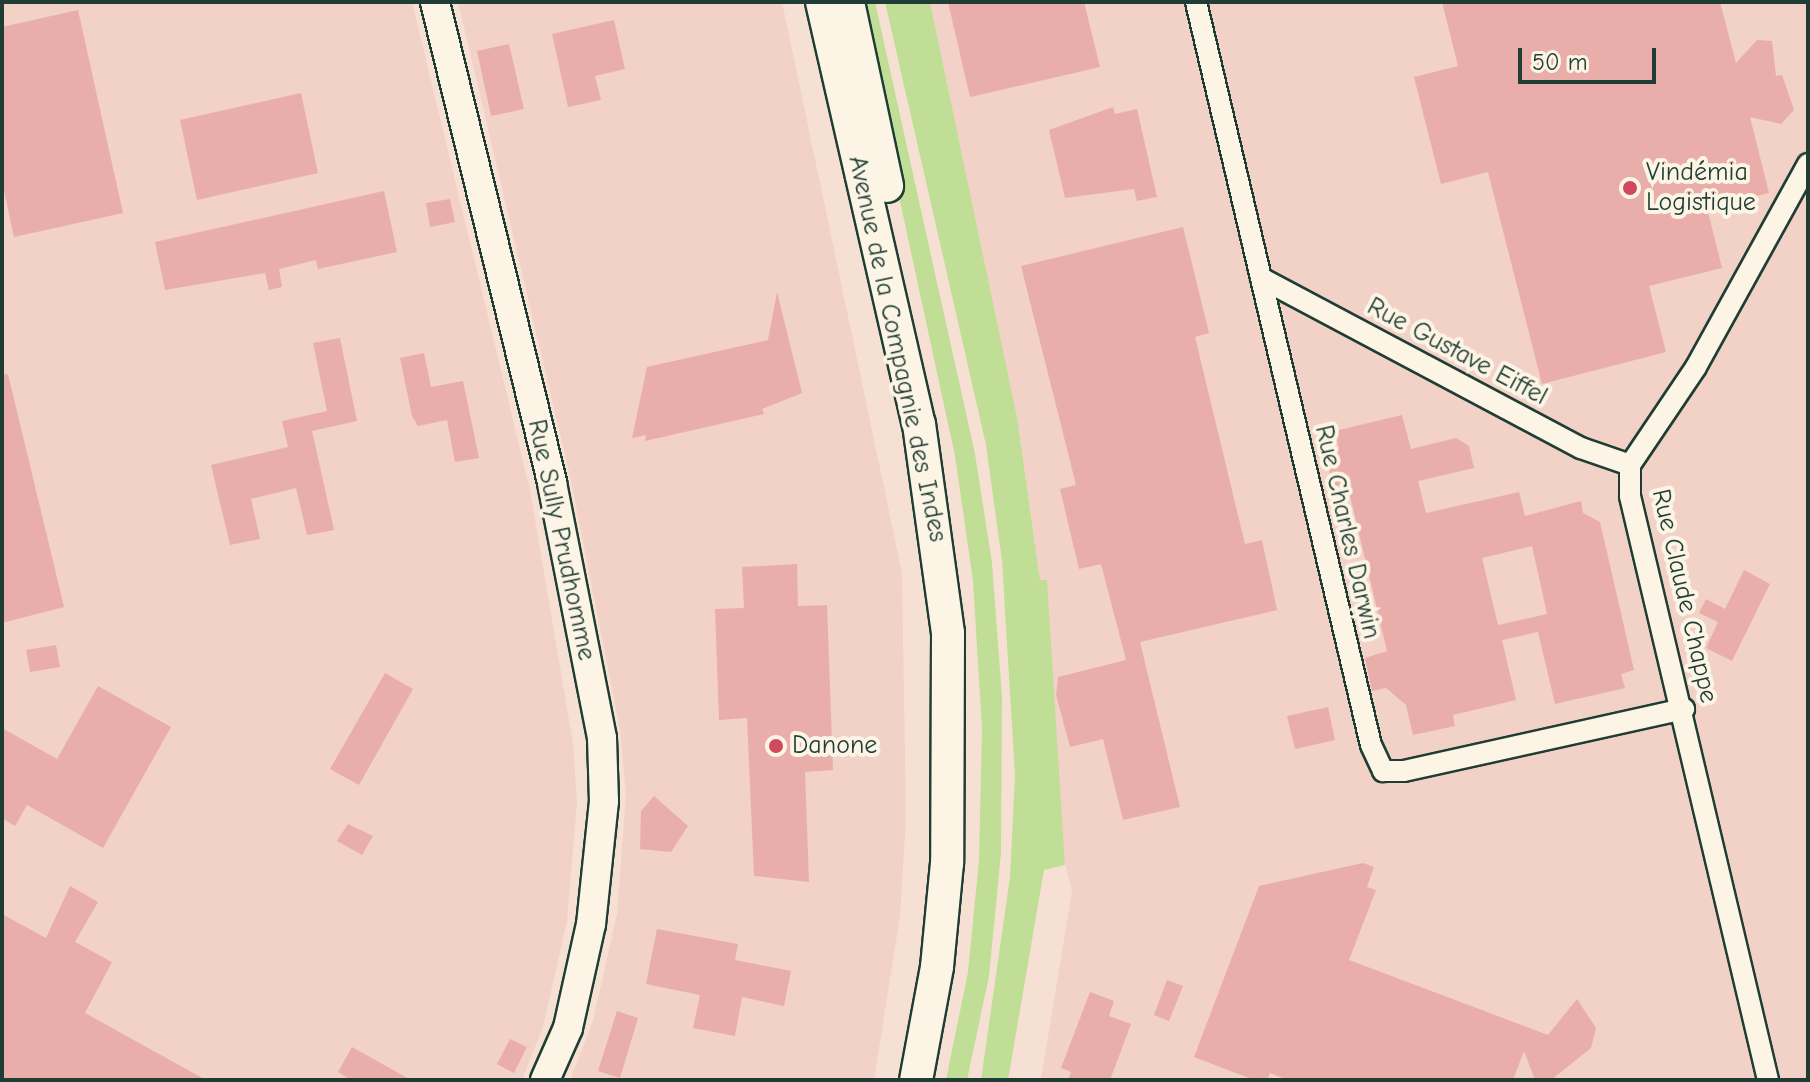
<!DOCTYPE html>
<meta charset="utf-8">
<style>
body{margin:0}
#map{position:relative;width:1810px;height:1082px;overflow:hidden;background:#f6e0d3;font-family:"Comic Neue",sans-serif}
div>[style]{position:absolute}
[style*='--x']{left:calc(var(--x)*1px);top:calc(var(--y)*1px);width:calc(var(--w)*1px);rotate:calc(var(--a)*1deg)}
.built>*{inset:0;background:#f2d1c7}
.green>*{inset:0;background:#c1de96}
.building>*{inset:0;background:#e9aeaa}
.roads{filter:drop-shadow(2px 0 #1f3d34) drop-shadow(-2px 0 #1f3d34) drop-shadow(0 2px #1f3d34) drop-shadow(0 -2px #1f3d34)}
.street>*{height:20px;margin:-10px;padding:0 10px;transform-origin:10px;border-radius:10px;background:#fcf5e5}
.secondary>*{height:28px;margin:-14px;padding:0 14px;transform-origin:14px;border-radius:14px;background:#fcf5e5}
.primary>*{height:32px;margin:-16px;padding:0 16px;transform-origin:16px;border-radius:16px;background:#fcf5e5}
.dots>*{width:22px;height:22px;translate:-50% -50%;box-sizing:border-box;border:4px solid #fcf5e5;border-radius:50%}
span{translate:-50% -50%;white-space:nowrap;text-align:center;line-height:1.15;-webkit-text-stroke:8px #fcf5e5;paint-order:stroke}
.poi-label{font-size:26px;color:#1f3d34}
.left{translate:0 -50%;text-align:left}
.street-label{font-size:26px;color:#1f3d34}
.frame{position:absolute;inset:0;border:4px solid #1f3d34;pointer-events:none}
.scale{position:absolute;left:1518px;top:48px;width:138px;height:36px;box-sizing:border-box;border:4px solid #1f3d34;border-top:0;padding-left:10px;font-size:24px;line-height:28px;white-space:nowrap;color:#1f3d34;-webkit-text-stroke:6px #fcf5e5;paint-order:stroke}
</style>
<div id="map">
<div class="built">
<div style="clip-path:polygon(2px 2px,412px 2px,530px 490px,573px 743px,577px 803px,567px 921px,543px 1027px,522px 1080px,2px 1080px)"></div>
<div style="clip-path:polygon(458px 2px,782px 2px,902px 573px,906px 819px,900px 916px,874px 1080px,570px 1080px,593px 1021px,617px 914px,626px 794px,620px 729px,570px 476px)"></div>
<div style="clip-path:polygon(930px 2px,1808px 2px,1808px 1080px,1041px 1080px,1072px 891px,1063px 855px,1047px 581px,1040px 580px,1017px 417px)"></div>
</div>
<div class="green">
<div style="clip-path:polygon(857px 2px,875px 2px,975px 454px,992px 563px,1002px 697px,1001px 853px,989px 976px,967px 1080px,946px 1080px,968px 972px,979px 860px,982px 729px,973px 581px,955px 456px)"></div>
<div style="clip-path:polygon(885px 2px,930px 2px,1017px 417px,1040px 580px,1047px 580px,1065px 865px,1044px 870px,1008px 1080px,981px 1080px,1010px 877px,1015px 775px,1002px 561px,986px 445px)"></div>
</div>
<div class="building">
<div style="clip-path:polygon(948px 2px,1084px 2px,1100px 67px,970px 97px)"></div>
<div style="clip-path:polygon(1442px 2px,1720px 2px,1736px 63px,1757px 40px,1772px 41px,1776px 76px,1782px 75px,1794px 110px,1781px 124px,1750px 117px,1769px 193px,1707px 208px,1722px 268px,1649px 286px,1666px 352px,1542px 384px,1488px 172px,1441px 184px,1414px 77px,1458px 66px)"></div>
<div style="clip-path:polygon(78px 10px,123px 213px,14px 237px,2px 181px,2px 27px)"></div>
<div style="clip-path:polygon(614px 20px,625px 69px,595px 76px,601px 100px,568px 107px,552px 34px)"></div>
<div style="clip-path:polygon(509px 44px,524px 109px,491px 116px,477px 51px)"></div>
<div style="clip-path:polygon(301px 93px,318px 173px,197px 200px,180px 120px)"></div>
<div style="clip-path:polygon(1113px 107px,1115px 114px,1137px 109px,1157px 197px,1137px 201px,1134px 189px,1065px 198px,1049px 130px)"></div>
<div style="clip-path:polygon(384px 191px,397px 252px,318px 269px,316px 260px,279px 269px,282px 287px,269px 290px,265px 273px,165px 290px,155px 242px)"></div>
<div style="clip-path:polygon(450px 199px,455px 222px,430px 227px,426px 203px)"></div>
<div style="clip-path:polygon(1183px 227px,1209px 333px,1195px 337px,1245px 544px,1262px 540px,1277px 610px,1140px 642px,1180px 807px,1123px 820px,1103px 739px,1070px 747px,1056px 695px,1058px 677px,1126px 660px,1101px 564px,1079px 569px,1060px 489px,1076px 485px,1021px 266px)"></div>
<div style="clip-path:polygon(777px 292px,802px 393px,762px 409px,764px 414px,645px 441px,646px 435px,632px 438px,647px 367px,768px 340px)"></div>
<div style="clip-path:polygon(340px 338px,357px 421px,312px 431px,334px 530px,307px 535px,296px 488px,251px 499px,260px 539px,230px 545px,211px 465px,288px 447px,282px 421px,327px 411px,313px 343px)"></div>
<div style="clip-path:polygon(424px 353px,431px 387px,463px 381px,479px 458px,455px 462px,447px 420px,418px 426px,412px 416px,400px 358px)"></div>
<div style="clip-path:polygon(8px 374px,64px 607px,2px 623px,2px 375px)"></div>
<div style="clip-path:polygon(evenodd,1402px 415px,1411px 449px,1456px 438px,1469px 446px,1474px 468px,1418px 481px,1426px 513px,1519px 492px,1525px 516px,1581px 501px,1583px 513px,1600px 522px,1634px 670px,1621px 674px,1625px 688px,1555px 704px,1538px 632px,1502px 640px,1516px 700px,1453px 715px,1455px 726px,1413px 735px,1406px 705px,1386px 688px,1372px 691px,1365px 658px,1387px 651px,1347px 483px,1333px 487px,1325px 453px,1339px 449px,1335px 431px,1402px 415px,1532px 546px,1547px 614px,1498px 625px,1482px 558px,1532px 546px)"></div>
<div style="clip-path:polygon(797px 564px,798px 606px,827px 605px,833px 770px,805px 772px,809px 882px,754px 876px,747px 718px,719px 720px,715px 609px,744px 608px,742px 567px)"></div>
<div style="clip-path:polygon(1744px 570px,1770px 584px,1732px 661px,1706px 648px,1718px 622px,1699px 613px,1706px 599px,1725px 609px)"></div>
<div style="clip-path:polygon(56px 645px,60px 667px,30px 672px,26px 650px)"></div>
<div style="clip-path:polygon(385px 673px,413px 689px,359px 785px,330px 769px)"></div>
<div style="clip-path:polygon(98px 686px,171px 727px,103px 848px,27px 805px,15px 826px,2px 818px,2px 728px,57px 759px)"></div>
<div style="clip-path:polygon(1328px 707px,1335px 740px,1295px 749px,1287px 716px)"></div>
<div style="clip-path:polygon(654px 796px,688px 826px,671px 852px,640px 849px,641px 811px)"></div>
<div style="clip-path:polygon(348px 824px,373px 836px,362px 855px,337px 841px)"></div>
<div style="clip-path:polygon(1363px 863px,1374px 867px,1367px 887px,1376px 890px,1349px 960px,1548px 1035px,1577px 999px,1596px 1028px,1591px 1048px,1551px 1080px,1535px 1080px,1524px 1051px,1513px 1080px,1288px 1080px,1270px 1073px,1267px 1080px,1254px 1080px,1194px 1057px,1259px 886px)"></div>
<div style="clip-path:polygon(70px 886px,98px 902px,75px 942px,112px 962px,85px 1013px,206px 1080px,2px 1080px,2px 914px,46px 938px)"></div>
<div style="clip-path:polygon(657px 929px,738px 944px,735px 960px,791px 971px,784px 1006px,742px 997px,735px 1036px,693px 1028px,700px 995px,646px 984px)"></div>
<div style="clip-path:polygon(1167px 980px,1183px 986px,1169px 1021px,1154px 1015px)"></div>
<div style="clip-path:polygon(1090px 992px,1114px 1001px,1109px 1016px,1131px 1024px,1110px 1080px,1068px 1080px,1071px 1072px,1061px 1068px)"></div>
<div style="clip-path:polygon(617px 1011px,638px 1018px,620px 1078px,598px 1071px)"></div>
<div style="clip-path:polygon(510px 1039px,527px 1047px,514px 1073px,497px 1064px)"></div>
<div style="clip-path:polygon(352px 1047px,411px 1080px,351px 1080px,338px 1072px)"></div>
</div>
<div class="roads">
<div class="street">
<div style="--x:1196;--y:2;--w:763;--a:76.75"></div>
<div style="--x:1371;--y:745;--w:29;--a:65"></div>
<div style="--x:1383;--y:771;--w:21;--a:0"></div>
<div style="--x:1404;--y:771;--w:287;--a:-12.5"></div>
<div style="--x:1261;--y:278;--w:362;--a:28"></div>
<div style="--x:1581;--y:448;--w:52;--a:19.1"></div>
<div style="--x:1768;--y:1080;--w:600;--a:-103.3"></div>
<div style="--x:1630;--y:496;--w:31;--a:-90"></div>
<div style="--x:1630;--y:465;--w:118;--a:-56"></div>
<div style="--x:1696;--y:367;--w:232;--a:-61.1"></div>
</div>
<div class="secondary">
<div style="--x:435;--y:2;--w:495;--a:76.3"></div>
<div style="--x:552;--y:483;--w:260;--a:78.9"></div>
<div style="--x:602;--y:738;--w:63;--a:88.2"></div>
<div style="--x:604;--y:801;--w:124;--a:96"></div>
<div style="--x:591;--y:924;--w:107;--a:102.5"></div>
<div style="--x:568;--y:1028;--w:57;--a:113.9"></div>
</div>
<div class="primary">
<div style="--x:822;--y:2;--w:433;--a:77.1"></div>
<div style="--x:919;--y:424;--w:211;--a:82.1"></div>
<div style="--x:948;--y:633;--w:230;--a:90.2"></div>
<div style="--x:947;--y:863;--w:104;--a:95.5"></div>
<div style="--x:937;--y:967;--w:115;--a:100.5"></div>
<div style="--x:848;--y:2;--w:188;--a:78"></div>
</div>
</div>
<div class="dots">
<div style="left:1630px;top:188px;background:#d1495b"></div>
<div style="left:776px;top:746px;background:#d1495b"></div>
</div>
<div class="poi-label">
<span class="left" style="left:1646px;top:188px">Vindémia<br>Logistique</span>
<span class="left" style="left:792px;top:746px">Danone</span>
</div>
<div class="street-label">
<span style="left:897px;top:349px;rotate:78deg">Avenue de la Compagnie des Indes</span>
<span style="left:1457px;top:352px;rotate:28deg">Rue Gustave Eiffel</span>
<span style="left:1347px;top:532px;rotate:77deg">Rue Charles Darwin</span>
<span style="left:561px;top:540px;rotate:78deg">Rue Sully Prudhomme</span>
<span style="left:1684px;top:596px;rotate:77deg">Rue Claude Chappe</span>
</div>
<div class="frame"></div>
<div class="scale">50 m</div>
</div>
